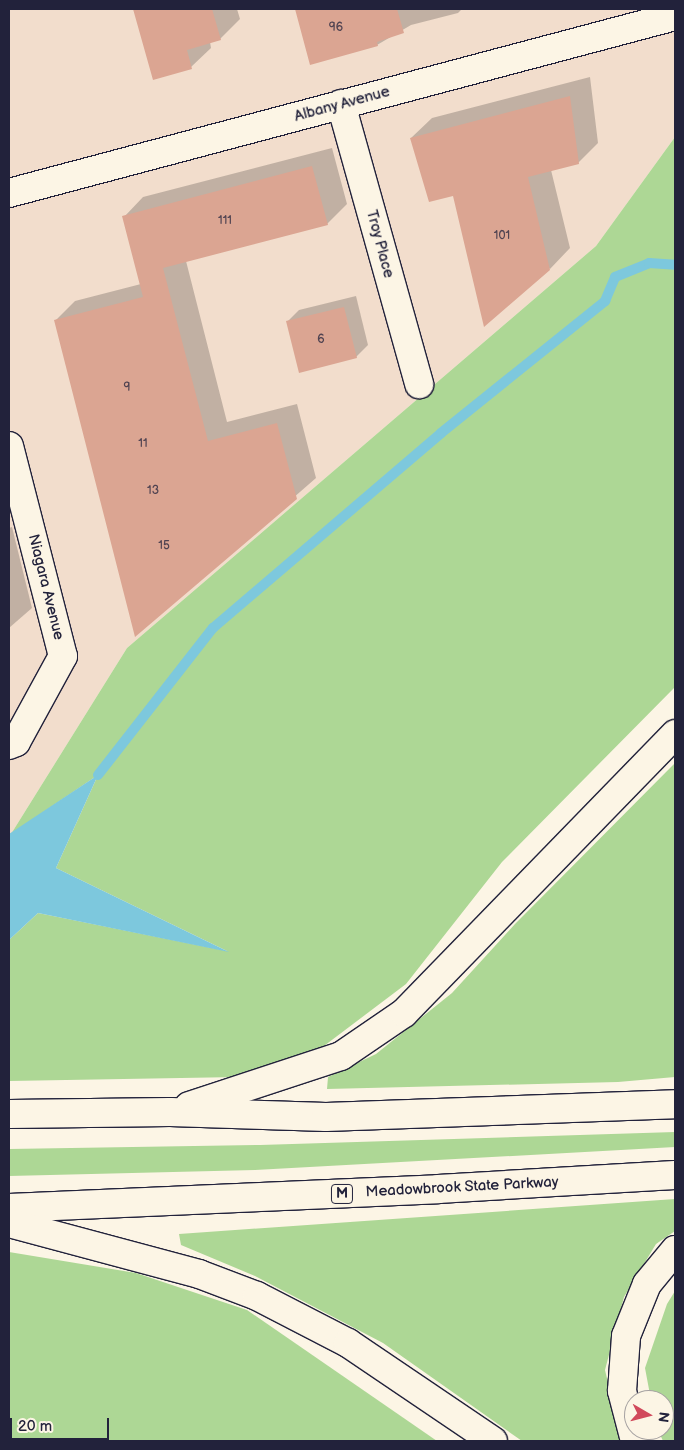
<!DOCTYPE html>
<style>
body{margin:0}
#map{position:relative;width:684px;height:1450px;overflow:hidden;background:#fcf5e5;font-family:"Balsamiq Sans",sans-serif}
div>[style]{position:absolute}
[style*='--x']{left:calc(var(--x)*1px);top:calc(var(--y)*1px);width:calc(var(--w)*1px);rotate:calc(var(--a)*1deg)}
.built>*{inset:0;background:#f2ddcc}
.green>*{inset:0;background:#add795}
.water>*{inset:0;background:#7dc8dd}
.shadow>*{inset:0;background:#0003}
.stream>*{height:10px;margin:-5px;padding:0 5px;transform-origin:5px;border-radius:5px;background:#7dc8dd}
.building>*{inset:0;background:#dba592}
.roads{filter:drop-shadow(1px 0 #22223b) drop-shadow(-1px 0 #22223b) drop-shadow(0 1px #22223b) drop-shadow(0 -1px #22223b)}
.street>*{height:28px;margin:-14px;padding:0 14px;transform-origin:14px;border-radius:14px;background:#fcf5e5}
.highway>*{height:28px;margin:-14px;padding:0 14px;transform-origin:14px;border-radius:14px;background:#fcf5e5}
span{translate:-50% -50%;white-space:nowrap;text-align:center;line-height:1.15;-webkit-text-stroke:5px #fcf5e5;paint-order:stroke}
.number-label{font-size:12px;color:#504351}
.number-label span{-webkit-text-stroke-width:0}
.shield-label span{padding:1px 4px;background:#fcf5e5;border:1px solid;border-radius:4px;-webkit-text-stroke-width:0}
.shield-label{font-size:14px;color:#22223b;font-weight:700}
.street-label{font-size:15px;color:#22223b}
.frame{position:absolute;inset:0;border:10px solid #22223b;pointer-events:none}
.north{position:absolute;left:624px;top:1390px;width:50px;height:50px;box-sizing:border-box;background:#fcf5e5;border:1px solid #a5a1a1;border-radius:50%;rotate:98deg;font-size:14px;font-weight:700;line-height:20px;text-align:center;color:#22223b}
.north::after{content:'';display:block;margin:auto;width:18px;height:22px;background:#d1495b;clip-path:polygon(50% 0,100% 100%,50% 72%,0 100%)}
.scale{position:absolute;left:10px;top:1418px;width:99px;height:22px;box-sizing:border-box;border:2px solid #22223b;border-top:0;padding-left:6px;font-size:15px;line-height:18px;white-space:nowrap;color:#22223b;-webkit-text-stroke:4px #fcf5e5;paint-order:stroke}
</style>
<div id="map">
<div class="built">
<div style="clip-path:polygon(9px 9px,675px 9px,675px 137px,596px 246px,127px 648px,11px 834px,9px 834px)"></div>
</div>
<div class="green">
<div style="clip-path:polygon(675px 137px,675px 687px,502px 862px,406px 984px,316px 1052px,238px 1077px,9px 1081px,9px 940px,38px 913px,227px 951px,56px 868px,98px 775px,11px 834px,127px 648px,596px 246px)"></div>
<div style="clip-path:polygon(675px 763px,675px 1077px,618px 1082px,327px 1089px,328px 1077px,376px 1054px,452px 993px,515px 924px)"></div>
<div style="clip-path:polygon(675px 1132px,675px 1147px,255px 1170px,9px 1176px,9px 1149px,260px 1145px)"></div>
<div style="clip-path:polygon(675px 1199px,675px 1231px,656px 1244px,624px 1297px,605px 1370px,622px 1441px,522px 1441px,383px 1343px,255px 1276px,181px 1245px,179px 1234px)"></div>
<div style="clip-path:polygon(9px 1252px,136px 1273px,247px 1310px,437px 1441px,9px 1441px)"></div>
<div style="clip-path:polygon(675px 1291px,675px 1441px,663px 1441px,658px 1430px,664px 1430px,664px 1400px,651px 1400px,645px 1368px,667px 1304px)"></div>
</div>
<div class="water">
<div style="clip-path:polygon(98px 775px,56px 868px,229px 952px,38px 913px,9px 940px,9px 834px)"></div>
</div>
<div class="shadow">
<div style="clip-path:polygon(134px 9px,237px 9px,240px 19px,220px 39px,210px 42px,211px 48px,191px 67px,154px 78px)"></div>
<div style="clip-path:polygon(296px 9px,462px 9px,458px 13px,411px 25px,377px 45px,311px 63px)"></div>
<div style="clip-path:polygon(590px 77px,598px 143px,578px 163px,551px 170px,570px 248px,550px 269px,454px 194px,411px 138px,432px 118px)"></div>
<div style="clip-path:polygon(332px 148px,347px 204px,327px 224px,186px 261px,227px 422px,297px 404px,316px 478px,136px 635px,56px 320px,75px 301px,141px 284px,124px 217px,143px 197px)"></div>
<div style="clip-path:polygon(356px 296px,368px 345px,356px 357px,287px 322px,299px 310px)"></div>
<div style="clip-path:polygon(12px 527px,32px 608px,9px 628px,9px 528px)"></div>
</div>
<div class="stream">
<div style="--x:98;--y:775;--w:187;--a:-52"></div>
<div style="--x:213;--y:628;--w:300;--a:-40.5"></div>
<div style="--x:441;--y:433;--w:211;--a:-38.8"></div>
<div style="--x:605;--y:301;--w:26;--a:-67"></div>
<div style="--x:615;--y:277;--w:37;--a:-22"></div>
<div style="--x:649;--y:263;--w:26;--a:4"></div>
</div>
<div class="building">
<div style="clip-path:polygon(133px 9px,212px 9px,221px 40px,187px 50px,192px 69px,153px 80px)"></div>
<div style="clip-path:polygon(295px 9px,397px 9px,404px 33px,377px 42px,378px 46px,310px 65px)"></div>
<div style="clip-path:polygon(570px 96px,579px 164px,528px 177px,550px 270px,484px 327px,453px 196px,429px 202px,410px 138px)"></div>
<div style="clip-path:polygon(312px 166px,328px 225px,163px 268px,208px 441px,277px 423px,297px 499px,135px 637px,54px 320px,143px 297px,122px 216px)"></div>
<div style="clip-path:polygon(344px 307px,357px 358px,299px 373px,286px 321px)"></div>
</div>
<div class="roads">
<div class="street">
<div style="--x:341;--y:104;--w:291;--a:74.4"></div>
<div style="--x:9;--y:193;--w:689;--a:-14.88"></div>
<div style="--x:9;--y:446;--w:217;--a:75.6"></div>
<div style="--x:63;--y:656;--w:98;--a:118.7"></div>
<div style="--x:16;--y:742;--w:8;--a:157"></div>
</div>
<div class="highway">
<div style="--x:189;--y:1106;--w:160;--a:-18.2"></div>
<div style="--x:341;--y:1056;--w:76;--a:-34.3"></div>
<div style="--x:404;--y:1013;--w:389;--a:-45.8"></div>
<div style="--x:9;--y:1114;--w:161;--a:-0.7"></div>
<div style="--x:170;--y:1112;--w:156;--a:1.8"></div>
<div style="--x:326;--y:1117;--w:349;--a:-2.1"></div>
<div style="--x:9;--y:1208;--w:429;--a:-2.5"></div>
<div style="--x:438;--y:1189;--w:237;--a:-3.4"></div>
<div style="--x:9;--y:1223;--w:197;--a:15"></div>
<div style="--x:199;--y:1274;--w:62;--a:20.8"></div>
<div style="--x:257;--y:1296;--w:102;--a:27.3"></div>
<div style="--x:348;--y:1343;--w:175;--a:34.1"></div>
<div style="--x:635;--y:1441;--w:52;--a:-104.6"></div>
<div style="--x:622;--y:1391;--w:55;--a:-85.8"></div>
<div style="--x:626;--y:1336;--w:56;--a:-68"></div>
<div style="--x:647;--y:1284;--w:44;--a:-50.5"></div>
</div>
</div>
<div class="number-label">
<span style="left:336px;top:28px">96</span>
<span style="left:225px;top:221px">111</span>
<span style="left:502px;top:236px">101</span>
<span style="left:321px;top:340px">6</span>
<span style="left:127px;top:388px">9</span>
<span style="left:143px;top:444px">11</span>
<span style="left:153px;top:491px">13</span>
<span style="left:164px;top:546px">15</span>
</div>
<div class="shield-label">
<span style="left:342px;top:1194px">M</span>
</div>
<div class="street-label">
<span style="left:342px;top:104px;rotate:-15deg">Albany Avenue</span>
<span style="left:380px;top:244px;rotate:75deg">Troy Place</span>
<span style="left:46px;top:587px;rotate:76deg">Niagara Avenue</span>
<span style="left:462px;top:1187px;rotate:-3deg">Meadowbrook State Parkway</span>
</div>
<div class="frame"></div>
<div class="north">N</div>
<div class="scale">20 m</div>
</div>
